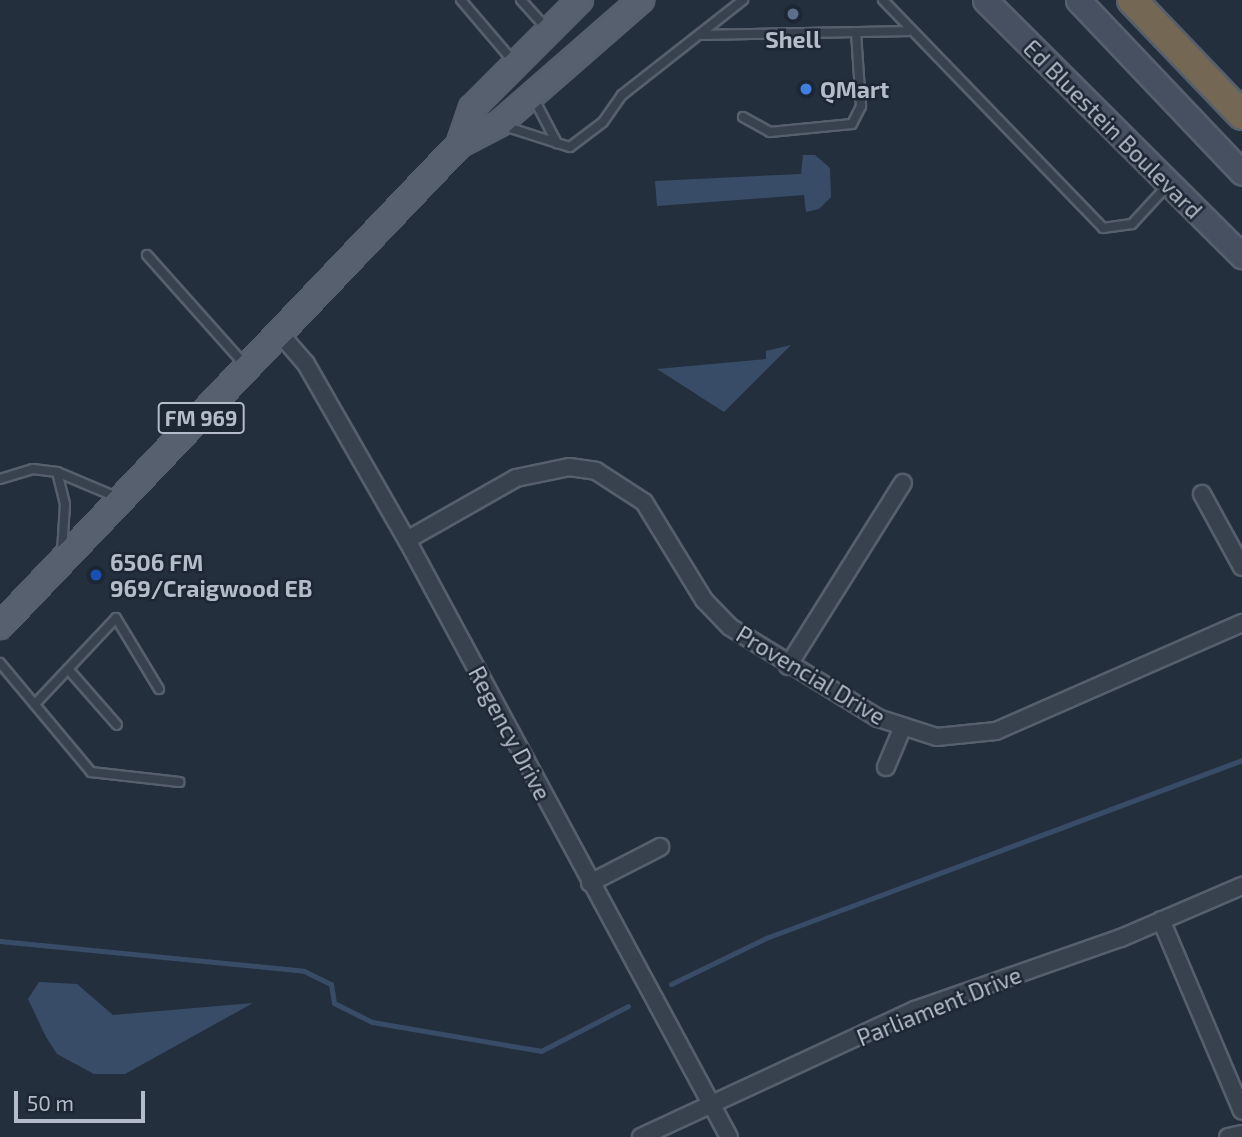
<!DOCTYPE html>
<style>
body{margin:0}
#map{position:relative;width:1242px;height:1137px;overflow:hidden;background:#242f3e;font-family:"Exo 2",sans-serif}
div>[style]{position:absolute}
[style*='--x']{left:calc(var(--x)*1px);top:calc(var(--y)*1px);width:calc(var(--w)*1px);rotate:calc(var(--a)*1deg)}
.water>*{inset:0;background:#394c67}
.stream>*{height:5px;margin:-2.5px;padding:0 2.5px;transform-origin:2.5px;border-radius:2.5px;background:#394c67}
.roads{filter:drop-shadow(2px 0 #565f6c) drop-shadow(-2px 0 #565f6c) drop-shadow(0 2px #565f6c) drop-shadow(0 -2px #565f6c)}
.service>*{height:8px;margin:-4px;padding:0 4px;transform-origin:4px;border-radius:4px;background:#38414e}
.minor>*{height:16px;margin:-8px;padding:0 8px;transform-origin:8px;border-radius:8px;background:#38414e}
.secondary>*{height:23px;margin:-11.5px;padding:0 11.5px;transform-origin:11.5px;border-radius:11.5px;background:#465061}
.primary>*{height:24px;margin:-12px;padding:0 12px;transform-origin:12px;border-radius:12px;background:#56606e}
.motorway>*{height:28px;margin:-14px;padding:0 14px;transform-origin:14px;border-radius:14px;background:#746855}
.dots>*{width:19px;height:19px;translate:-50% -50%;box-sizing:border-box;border:4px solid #1d2633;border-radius:50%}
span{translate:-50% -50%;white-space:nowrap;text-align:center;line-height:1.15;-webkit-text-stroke:5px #1d2633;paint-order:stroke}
.shield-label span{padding:2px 5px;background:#1d2633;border:2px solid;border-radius:5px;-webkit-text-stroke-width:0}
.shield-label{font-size:21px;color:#b4bcc9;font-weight:700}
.poi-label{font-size:23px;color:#b4bcc9;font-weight:700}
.left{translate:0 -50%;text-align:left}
.street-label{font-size:23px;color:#b4bcc9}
.scale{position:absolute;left:14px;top:1091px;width:131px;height:32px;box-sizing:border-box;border:4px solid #b4bcc9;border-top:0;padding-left:9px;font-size:21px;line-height:24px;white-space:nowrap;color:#b4bcc9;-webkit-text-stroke:5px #1d2633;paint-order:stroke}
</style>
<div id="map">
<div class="water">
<div style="clip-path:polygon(803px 155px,815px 155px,830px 168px,831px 197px,819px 209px,806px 212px,804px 195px,657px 206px,655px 181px,801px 174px)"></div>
<div style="clip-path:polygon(791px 345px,724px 412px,657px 369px,766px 359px,766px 351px)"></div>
<div style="clip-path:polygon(39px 982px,77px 984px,113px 1015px,253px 1003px,125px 1074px,94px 1074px,57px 1054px,46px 1037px,28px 999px)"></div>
</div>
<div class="stream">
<div style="--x:0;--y:941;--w:305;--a:5.6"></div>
<div style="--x:304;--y:971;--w:30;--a:26"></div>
<div style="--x:331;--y:984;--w:19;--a:81"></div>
<div style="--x:334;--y:1003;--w:42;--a:26.6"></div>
<div style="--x:372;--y:1022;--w:171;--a:9.7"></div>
<div style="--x:541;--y:1051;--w:98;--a:-27.3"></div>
<div style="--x:671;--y:984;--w:106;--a:-25.8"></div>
<div style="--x:766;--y:938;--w:508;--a:-20.5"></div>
</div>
<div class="roads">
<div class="service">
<div style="--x:461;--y:0;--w:80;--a:49.6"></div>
<div style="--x:521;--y:0;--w:39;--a:48"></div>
<div style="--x:883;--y:0;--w:317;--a:46"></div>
<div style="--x:1103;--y:228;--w:29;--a:-8"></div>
<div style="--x:1132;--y:224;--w:53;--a:-47.3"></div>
<div style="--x:701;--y:35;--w:207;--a:-1.1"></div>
<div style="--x:534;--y:99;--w:50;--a:62.4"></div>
<div style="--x:743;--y:117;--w:31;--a:29"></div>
<div style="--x:770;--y:132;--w:82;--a:-5.6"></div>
<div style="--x:852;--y:124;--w:20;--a:-63"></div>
<div style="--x:861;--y:106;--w:74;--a:-93.9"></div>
<div style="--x:504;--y:126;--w:69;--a:17.7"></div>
<div style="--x:570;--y:147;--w:41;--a:-37.1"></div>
<div style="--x:603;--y:122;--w:33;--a:-55"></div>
<div style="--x:622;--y:95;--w:154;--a:-38.1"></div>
<div style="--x:147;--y:255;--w:146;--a:48.3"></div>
<div style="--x:57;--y:472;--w:33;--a:76"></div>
<div style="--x:65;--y:504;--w:48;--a:93.6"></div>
<div style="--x:0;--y:479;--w:34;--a:-17"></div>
<div style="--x:33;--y:469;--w:24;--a:7"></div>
<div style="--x:57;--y:472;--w:67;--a:22.8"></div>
<div style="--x:0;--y:663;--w:142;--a:50.1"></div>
<div style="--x:91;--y:772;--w:89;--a:6.5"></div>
<div style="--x:68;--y:669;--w:74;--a:48.8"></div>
<div style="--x:35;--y:704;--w:118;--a:-46.7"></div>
<div style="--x:116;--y:618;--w:83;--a:58.8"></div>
</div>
<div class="minor">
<div style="--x:281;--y:335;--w:38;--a:49"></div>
<div style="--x:306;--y:364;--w:203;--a:60.2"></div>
<div style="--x:407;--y:540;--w:678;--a:61.66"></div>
<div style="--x:1202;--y:494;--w:83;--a:61.3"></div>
<div style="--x:407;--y:540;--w:125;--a:-29.6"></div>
<div style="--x:516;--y:478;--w:54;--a:-11.7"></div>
<div style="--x:569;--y:467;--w:27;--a:8"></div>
<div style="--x:596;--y:471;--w:57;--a:32.9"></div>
<div style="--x:644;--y:502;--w:115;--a:58.5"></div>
<div style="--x:704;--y:600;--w:37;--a:46"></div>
<div style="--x:730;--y:627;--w:174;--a:31.6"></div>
<div style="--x:878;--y:718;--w:62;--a:17.9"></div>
<div style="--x:937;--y:737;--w:59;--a:-5.8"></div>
<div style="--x:996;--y:731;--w:269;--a:-23.7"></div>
<div style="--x:788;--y:666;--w:216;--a:-57.9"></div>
<div style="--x:886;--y:767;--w:41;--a:-67.2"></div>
<div style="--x:590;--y:883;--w:79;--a:-27.2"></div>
<div style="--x:1161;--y:920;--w:207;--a:67"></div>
<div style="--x:641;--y:1137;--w:302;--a:-24.9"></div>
<div style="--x:915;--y:1010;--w:218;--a:-19.3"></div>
<div style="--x:1121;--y:938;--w:132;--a:-23.3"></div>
<div style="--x:1228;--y:1137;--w:14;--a:-12"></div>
</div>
<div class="secondary">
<div style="--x:985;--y:0;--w:363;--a:44.9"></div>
<div style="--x:1078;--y:0;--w:238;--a:46.5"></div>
</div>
<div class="primary">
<div style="--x:459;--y:145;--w:39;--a:-71"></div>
<div style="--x:472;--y:108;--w:153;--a:-45"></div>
<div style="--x:0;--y:626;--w:665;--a:-46.34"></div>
<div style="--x:459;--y:145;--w:45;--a:-27.7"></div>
<div style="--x:499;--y:124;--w:189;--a:-41.1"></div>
</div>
<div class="motorway">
<div style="--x:1132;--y:0;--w:159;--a:46.3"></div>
</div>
</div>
<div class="dots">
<div style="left:793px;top:14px;background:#5c6f8a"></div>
<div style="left:806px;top:89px;background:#3f7fe0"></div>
<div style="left:96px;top:575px;background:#1a4fb4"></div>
</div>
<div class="shield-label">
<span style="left:201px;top:418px">FM 969</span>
</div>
<div class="poi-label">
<span style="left:793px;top:39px">Shell</span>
<span class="left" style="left:820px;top:89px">QMart</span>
<span class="left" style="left:110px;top:575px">6506 FM<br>969/Craigwood EB</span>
</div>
<div class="street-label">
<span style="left:1113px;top:129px;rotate:45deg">Ed Bluestein Boulevard</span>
<span style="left:811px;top:675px;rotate:31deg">Provencial Drive</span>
<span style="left:510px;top:733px;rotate:62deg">Regency Drive</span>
<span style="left:939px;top:1006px;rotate:-22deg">Parliament Drive</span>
</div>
<div class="scale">50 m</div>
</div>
